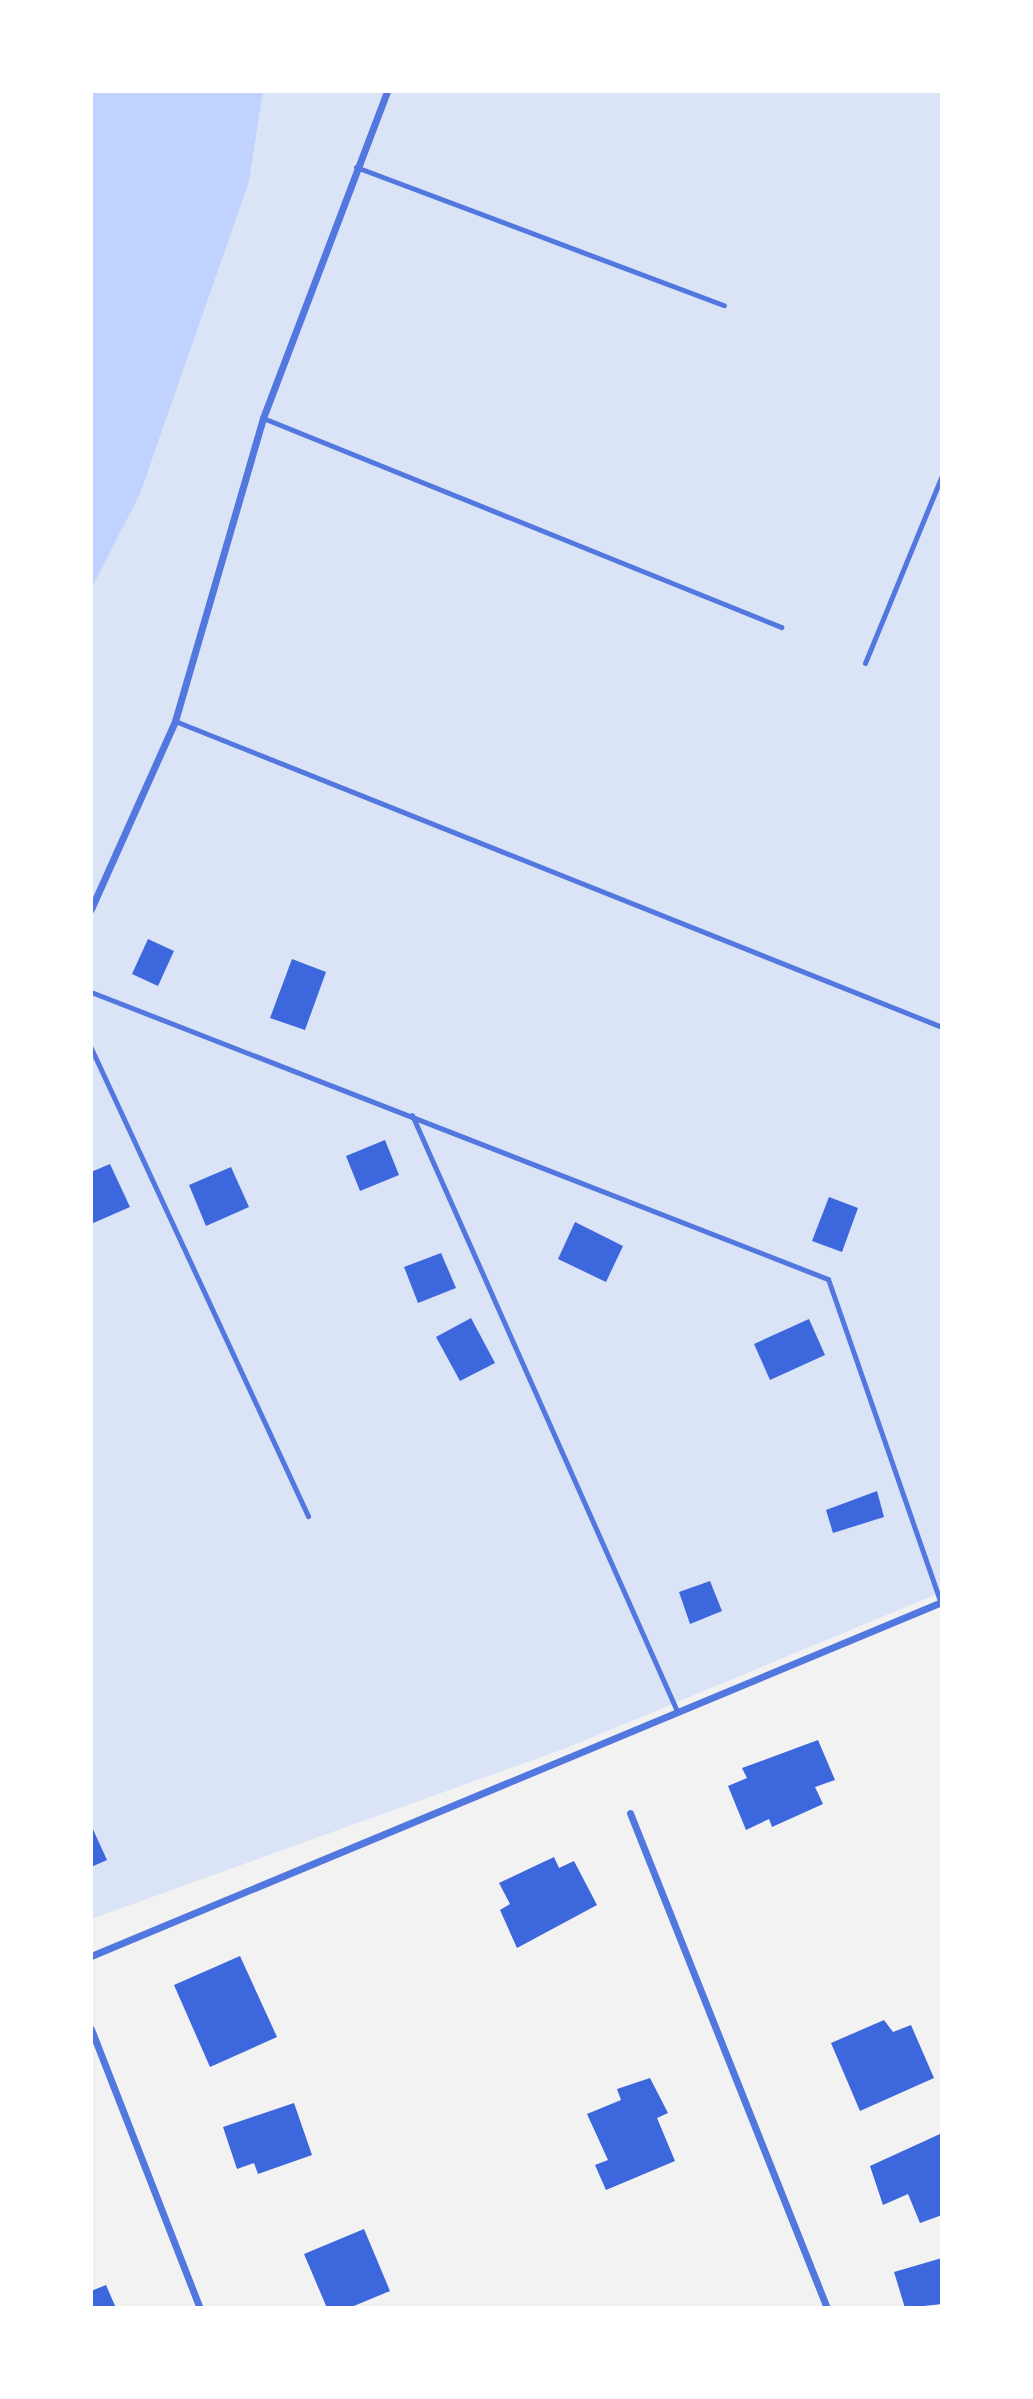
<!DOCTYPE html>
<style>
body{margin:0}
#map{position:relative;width:1033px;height:2399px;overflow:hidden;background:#f2f2f2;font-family:Overpass,sans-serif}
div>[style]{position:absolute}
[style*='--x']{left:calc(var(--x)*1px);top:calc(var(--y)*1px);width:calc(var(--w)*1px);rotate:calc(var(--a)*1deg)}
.green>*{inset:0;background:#dbe4f7}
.water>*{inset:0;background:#bfd3fe}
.building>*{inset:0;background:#3d67dc}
.service>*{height:5px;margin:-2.5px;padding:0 2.5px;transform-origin:2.5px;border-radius:2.5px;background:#5277de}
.minor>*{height:7px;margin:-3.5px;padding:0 3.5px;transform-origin:3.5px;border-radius:3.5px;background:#5277de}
span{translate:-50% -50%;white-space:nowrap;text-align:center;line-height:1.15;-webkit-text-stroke:5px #fff;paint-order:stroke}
.frame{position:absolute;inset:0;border:93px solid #fff;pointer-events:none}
</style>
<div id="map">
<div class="green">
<div style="clip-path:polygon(263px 91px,942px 91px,942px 1592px,569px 1747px,91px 1919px,91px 590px,140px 494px,249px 182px)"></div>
</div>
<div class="water">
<div style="clip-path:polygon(91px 91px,263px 91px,249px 182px,140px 494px,91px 590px)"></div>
</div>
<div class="building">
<div style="clip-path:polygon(148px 939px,174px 951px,158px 986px,132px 974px)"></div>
<div style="clip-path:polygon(292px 959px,326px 972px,305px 1030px,270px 1018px)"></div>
<div style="clip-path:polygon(385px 1140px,399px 1175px,360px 1191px,346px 1156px)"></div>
<div style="clip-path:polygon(110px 1164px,130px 1207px,91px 1224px,91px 1172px)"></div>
<div style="clip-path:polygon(231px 1167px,249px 1207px,206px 1226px,189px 1185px)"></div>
<div style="clip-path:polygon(829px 1197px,858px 1208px,842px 1252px,812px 1241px)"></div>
<div style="clip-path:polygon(575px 1222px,623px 1246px,606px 1282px,558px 1259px)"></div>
<div style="clip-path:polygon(441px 1253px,456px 1288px,418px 1303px,404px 1267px)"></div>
<div style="clip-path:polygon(471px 1318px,495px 1363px,460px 1381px,436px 1337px)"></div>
<div style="clip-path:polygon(809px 1319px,825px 1355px,770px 1380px,754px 1344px)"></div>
<div style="clip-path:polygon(877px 1491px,884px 1517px,833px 1533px,826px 1510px)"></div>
<div style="clip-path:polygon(710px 1581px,722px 1611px,690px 1624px,679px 1592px)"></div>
<div style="clip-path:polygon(818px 1740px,835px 1780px,815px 1787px,823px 1804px,772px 1827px,769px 1819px,746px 1830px,728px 1786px,747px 1778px,742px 1768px)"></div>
<div style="clip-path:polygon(91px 1825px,107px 1860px,91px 1867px)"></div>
<div style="clip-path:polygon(554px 1857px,559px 1868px,574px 1861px,597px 1905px,517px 1948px,500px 1910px,510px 1904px,499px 1883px)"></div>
<div style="clip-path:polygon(240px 1956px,277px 2037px,210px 2067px,174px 1985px)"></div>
<div style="clip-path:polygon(884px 2020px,893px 2032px,911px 2025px,934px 2078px,860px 2111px,831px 2043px)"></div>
<div style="clip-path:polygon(650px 2078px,668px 2113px,657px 2118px,675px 2161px,606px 2190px,595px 2165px,608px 2160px,587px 2114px,621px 2100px,617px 2089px)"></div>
<div style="clip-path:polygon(294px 2103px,312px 2155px,258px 2174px,254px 2163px,237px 2169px,223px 2127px)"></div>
<div style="clip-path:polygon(940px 2134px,942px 2215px,920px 2223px,908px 2194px,883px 2205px,870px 2166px)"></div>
<div style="clip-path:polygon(364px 2229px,390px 2291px,349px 2308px,327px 2308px,304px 2254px)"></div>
<div style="clip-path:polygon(942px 2258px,942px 2304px,905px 2308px,894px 2272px)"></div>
<div style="clip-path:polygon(106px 2285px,116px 2308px,91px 2308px,91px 2291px)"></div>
</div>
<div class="service">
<div style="--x:356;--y:167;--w:393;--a:20.6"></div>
<div style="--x:263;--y:418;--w:559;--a:21.97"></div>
<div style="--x:865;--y:663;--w:203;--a:-67.7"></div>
<div style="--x:175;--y:721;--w:826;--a:21.75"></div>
<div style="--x:91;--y:992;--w:791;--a:21.28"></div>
<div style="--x:828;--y:1279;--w:343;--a:70.8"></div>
<div style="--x:91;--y:1048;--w:516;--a:65.12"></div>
<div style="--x:412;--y:1115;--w:652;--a:66.03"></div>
</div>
<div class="minor">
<div style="--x:91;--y:909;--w:206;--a:-65.9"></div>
<div style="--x:175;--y:721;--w:316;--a:-73.8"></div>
<div style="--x:263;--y:418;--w:350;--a:-69.2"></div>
<div style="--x:630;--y:1813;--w:533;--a:68.3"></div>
<div style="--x:91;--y:1956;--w:922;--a:-22.59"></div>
<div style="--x:91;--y:2029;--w:300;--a:68.7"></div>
</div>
<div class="frame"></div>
</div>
